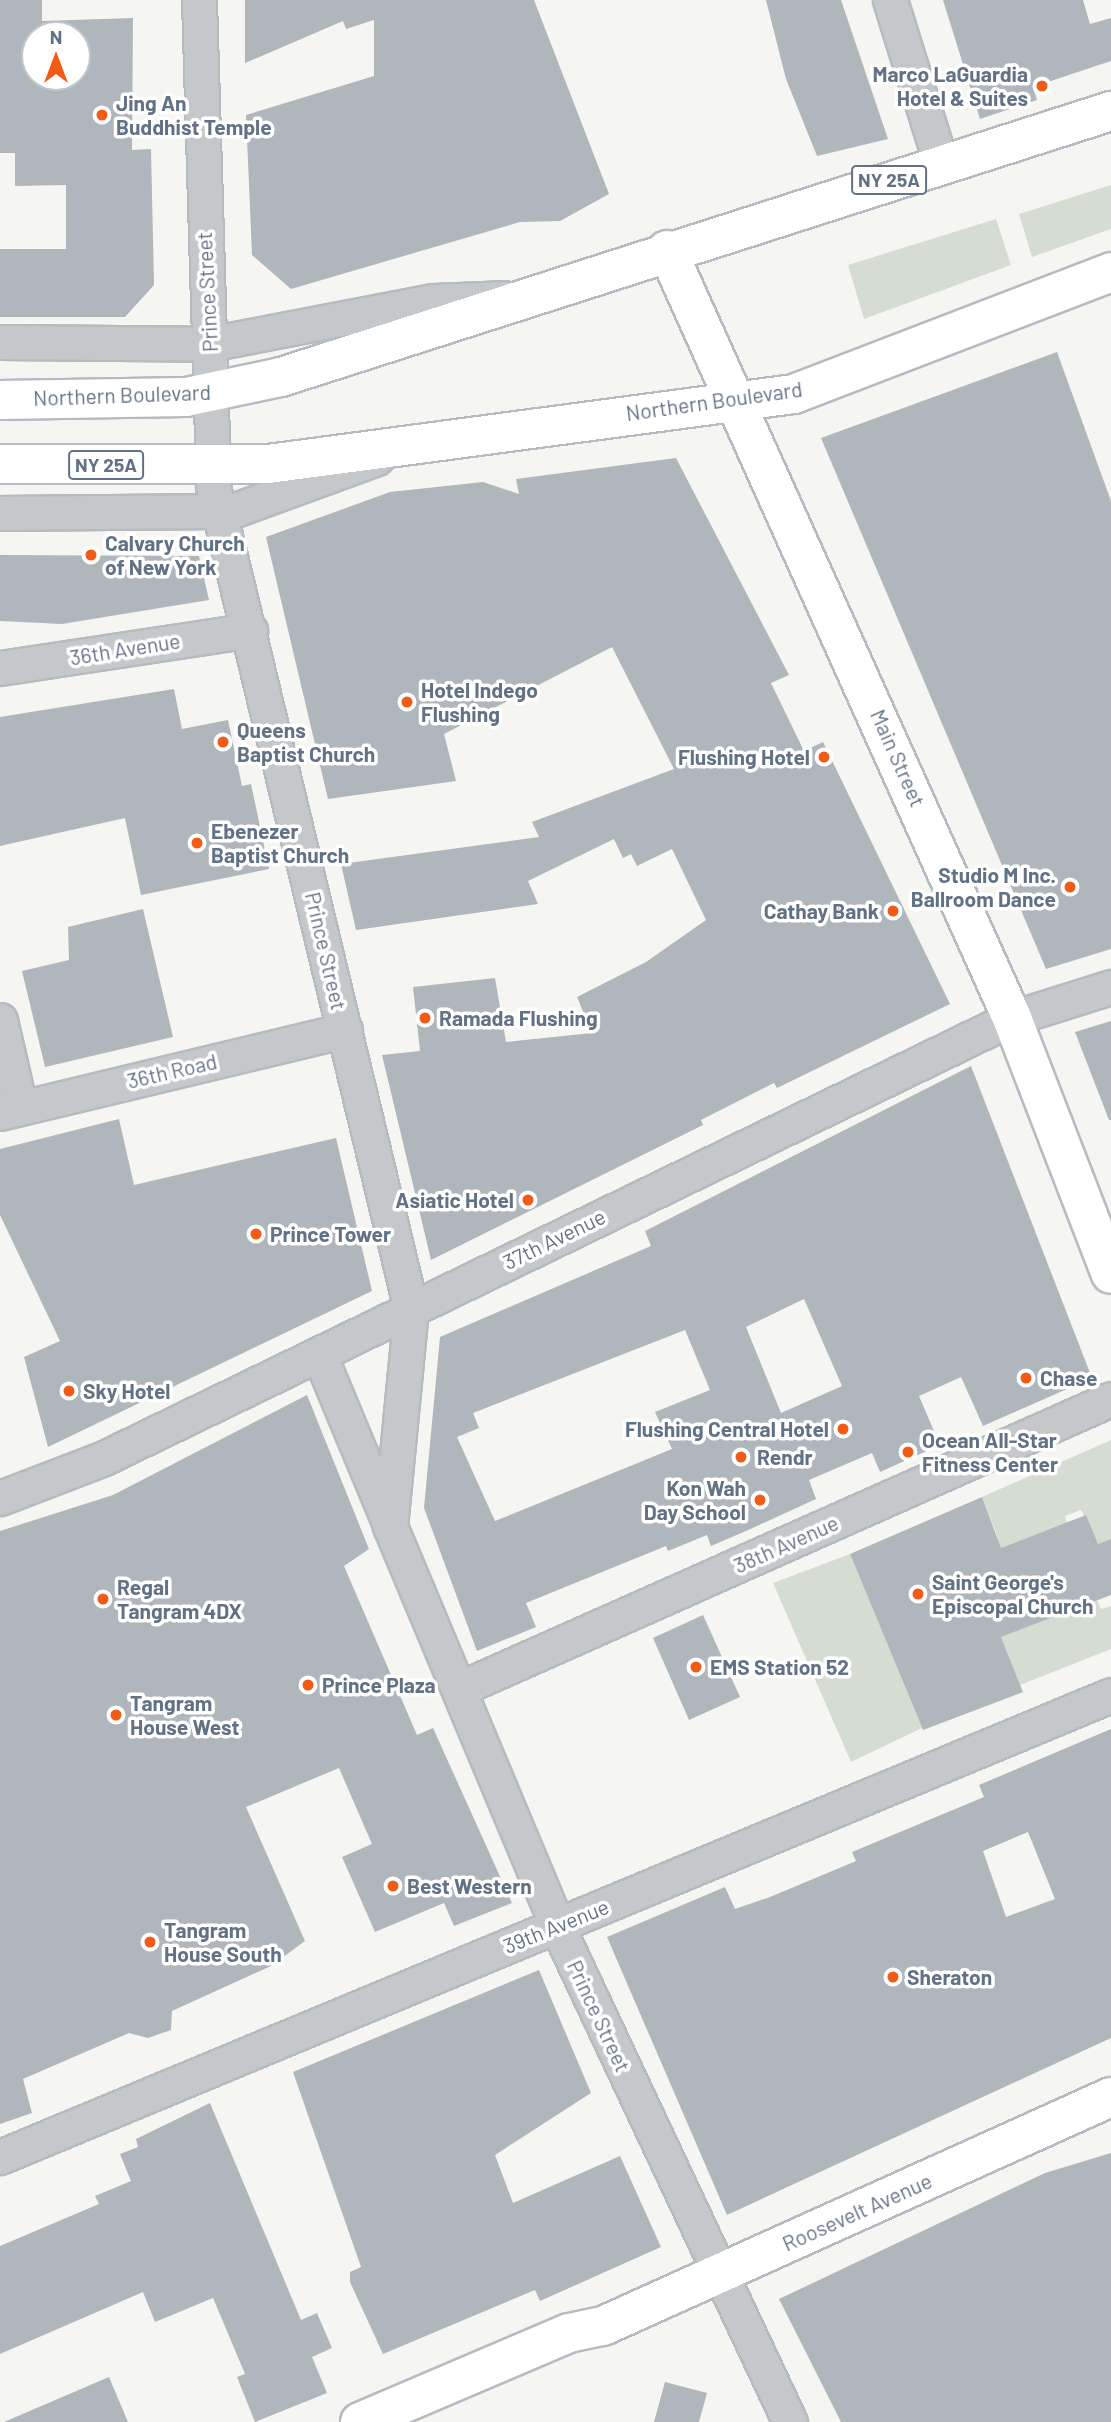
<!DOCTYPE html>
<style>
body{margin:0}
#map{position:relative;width:1111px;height:2422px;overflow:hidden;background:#f5f6f1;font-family:Barlow,sans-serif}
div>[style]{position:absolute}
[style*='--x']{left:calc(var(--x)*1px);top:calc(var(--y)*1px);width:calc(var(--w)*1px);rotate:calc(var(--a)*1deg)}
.green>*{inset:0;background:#d5ddd2}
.building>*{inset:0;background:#afb6bc}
.roads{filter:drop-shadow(2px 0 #b6bbc0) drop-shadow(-2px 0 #b6bbc0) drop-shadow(0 2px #b6bbc0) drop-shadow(0 -2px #b6bbc0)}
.street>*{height:33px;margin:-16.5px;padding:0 16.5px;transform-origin:16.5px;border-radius:16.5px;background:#c4c8cb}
.secondary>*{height:38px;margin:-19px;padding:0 19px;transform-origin:19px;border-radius:19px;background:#fff}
.primary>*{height:38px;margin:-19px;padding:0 19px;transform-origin:19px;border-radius:19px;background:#fff}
.dots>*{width:19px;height:19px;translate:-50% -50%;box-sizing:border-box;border:4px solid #fff;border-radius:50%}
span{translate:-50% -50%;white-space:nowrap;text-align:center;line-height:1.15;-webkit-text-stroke:7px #fff;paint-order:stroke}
.shield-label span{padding:2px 5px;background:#fff;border:2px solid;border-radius:5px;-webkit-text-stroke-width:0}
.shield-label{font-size:19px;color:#627285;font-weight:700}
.poi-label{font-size:21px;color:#627285;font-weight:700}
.right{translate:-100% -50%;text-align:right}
.left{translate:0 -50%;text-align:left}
.street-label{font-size:21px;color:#627285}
.north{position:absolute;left:21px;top:21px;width:70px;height:70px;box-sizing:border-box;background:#fff;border:2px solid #c0c7ce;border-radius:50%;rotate:0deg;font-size:19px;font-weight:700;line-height:28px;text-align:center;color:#627285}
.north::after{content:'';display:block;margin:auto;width:24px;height:32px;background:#f15b16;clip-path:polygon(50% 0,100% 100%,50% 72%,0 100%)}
</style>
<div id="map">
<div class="green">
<div style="clip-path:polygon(1111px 185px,1111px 229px,1032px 257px,1019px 214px)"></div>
<div style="clip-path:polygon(996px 219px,1011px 265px,864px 319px,848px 265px)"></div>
<div style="clip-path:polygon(1111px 1440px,1111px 1539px,1098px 1544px,1081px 1510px,1065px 1516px,1067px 1523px,986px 1554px,998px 1538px,982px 1497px)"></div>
<div style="clip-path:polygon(850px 1554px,922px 1728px,851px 1762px,773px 1583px)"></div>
<div style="clip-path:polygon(1097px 1600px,1101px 1609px,1111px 1606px,1111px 1649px,1020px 1685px,1001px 1637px)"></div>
</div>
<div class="building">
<div style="clip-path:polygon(evenodd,0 0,42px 0,42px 21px,133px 18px,132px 150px,151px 149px,154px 285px,125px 317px,0 317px,0 249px,66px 249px,66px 185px,15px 186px,15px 153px,0 153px,0 0,35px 35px,77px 35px,77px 77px,35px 77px,35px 35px)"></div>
<div style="clip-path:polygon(245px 0,534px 0,609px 194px,560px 221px,520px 222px,291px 289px,252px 255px,246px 115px,374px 76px,374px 20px,346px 29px,343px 21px,245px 63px)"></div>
<div style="clip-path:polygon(766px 0,841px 0,888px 139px,817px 156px,786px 79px)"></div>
<div style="clip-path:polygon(943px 0,1083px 0,1090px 24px,1111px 18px,1111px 61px,1033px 87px,1037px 100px,980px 119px)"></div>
<div style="clip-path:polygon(1057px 352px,1111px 501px,1111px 949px,1046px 969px,821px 438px)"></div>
<div style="clip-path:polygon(676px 458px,789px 675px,771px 683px,804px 751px,823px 742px,950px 1004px,777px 1088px,774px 1083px,701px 1120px,703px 1125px,431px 1260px,382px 1055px,420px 1051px,413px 987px,495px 978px,506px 1042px,592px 1033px,577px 997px,646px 962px,706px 920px,672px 849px,637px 866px,631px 854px,623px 858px,614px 839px,528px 881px,538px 904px,356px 930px,341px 864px,539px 837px,532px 822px,674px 769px,612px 647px,444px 734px,456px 781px,328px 799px,266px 537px,390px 492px,483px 482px,519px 494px,516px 479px)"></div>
<div style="clip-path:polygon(0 555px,199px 556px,209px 600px,62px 624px,0 621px)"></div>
<div style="clip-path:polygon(174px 689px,182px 729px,228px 720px,242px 786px,251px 784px,269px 869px,141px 895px,125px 818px,0 846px,0 717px)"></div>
<div style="clip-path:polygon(143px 909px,173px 1037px,45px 1067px,22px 971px,69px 960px,68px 927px)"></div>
<div style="clip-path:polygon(1111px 1021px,1111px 1120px,1109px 1120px,1075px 1032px)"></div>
<div style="clip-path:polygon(evenodd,971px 1066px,1092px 1378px,983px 1426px,961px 1377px,919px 1396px,940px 1445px,880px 1472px,872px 1453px,809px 1480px,816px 1499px,746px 1531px,711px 1546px,707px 1535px,668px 1551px,666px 1546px,526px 1603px,536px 1627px,477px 1651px,424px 1508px,440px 1337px,651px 1246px,645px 1231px,971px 1066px,804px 1299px,842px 1386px,781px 1413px,746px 1327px,804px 1299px,971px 1066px,685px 1330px,710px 1390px,655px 1412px,672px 1449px,495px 1521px,457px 1437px,479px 1428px,473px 1413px,685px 1330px)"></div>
<div style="clip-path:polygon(119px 1119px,134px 1185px,336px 1138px,372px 1291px,48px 1447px,24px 1357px,60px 1341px,0 1215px,0 1149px)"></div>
<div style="clip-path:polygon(307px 1395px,369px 1549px,344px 1566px,417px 1735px,433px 1728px,512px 1903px,454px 1926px,444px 1903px,375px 1932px,342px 1857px,372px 1844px,339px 1768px,246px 1807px,305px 1941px,271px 1966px,172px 2011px,171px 2030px,148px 2038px,129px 2033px,23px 2079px,32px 2113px,0 2124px,0 1531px,113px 1495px)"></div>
<div style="clip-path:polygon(982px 1497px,1001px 1548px,1086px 1515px,1098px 1544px,1111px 1539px,1111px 1595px,1001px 1637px,1023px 1692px,923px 1730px,850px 1554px)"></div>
<div style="clip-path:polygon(703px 1615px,740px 1697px,689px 1720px,653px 1638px)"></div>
<div style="clip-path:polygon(evenodd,1111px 1729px,1111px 2038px,727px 2215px,607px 1937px,725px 1887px,735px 1909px,770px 1897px,856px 1861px,852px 1852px,984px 1797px,979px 1785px,1111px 1729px,1028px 1832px,1055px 1899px,1006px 1917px,983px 1851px,1028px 1832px)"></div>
<div style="clip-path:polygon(539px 1970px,591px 2093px,495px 2155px,513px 2203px,620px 2156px,661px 2247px,540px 2301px,535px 2290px,383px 2354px,350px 2282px,350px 2272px,361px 2267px,293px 2072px)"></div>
<div style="clip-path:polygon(210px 2103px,301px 2320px,317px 2313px,332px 2348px,312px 2357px,327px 2393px,255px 2422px,237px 2377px,245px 2374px,213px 2298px,155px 2322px,143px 2292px,0 2354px,0 2246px,99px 2204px,95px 2196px,131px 2181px,120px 2154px,138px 2147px,136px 2139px)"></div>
<div style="clip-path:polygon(1111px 2153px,1111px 2422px,841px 2422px,779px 2299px,1045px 2173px)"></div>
<div style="clip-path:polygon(109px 2377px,128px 2422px,4px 2422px)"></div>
<div style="clip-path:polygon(665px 2382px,707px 2393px,699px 2422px,654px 2422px)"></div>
</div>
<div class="roads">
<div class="street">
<div style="--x:199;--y:0;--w:486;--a:88.3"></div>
<div style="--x:213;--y:486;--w:846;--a:76.47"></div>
<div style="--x:411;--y:1309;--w:218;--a:95.5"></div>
<div style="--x:390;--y:1526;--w:433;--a:67.3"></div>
<div style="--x:557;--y:1926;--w:548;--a:64.84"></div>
<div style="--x:890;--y:0;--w:172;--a:72.7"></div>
<div style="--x:0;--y:342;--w:209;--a:0.5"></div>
<div style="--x:209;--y:344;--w:228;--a:-10.9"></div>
<div style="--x:433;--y:301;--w:71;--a:-2.4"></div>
<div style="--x:0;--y:513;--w:232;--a:-0.5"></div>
<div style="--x:232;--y:511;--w:154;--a:-20.1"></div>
<div style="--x:0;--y:668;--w:253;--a:-8.6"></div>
<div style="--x:0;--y:1020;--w:89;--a:77.1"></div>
<div style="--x:0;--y:1113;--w:355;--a:-13.5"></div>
<div style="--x:319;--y:1354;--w:180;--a:67.4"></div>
<div style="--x:0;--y:1498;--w:111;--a:-21"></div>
<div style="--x:104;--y:1458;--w:1009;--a:-25.85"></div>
<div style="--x:1012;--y:1018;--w:104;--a:-17.4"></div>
<div style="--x:461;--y:1688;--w:711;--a:-23.97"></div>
<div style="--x:0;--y:2157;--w:1203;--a:-22.58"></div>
</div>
<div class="secondary">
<div style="--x:667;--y:250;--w:842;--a:65.81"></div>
<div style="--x:1012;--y:1018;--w:274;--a:68.9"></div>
<div style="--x:360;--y:2422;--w:227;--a:-23.1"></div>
<div style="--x:569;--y:2333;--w:35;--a:-12"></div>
<div style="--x:603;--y:2326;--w:557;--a:-24.27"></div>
</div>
<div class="primary">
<div style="--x:0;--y:400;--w:186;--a:-0.9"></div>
<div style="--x:186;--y:397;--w:97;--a:-11.9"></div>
<div style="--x:281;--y:377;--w:872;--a:-17.77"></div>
<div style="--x:0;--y:464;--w:268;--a:0"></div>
<div style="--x:268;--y:464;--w:531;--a:-7.58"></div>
<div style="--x:794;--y:394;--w:340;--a:-21"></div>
</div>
</div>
<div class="dots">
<div style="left:1042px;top:86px;background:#f15b16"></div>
<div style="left:102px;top:115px;background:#f15b16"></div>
<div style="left:91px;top:555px;background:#f15b16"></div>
<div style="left:407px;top:702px;background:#f15b16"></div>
<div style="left:223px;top:742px;background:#f15b16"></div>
<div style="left:824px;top:757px;background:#f15b16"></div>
<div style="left:197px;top:843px;background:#f15b16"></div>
<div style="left:1070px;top:887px;background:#f15b16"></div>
<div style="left:893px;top:911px;background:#f15b16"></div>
<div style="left:425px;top:1018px;background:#f15b16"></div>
<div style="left:528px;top:1200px;background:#f15b16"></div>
<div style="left:256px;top:1234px;background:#f15b16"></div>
<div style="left:1026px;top:1378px;background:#f15b16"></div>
<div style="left:69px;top:1391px;background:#f15b16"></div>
<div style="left:843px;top:1429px;background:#f15b16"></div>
<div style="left:908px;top:1452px;background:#f15b16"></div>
<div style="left:741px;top:1457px;background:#f15b16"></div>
<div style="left:760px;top:1500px;background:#f15b16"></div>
<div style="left:918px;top:1594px;background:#f15b16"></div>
<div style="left:103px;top:1599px;background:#f15b16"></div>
<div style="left:696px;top:1667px;background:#f15b16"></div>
<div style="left:308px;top:1685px;background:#f15b16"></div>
<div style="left:116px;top:1715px;background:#f15b16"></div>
<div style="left:393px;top:1886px;background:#f15b16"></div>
<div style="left:150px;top:1942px;background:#f15b16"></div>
<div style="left:893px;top:1977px;background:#f15b16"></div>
</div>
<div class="shield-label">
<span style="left:889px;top:180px">NY 25A</span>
<span style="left:106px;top:465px">NY 25A</span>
</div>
<div class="poi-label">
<span class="right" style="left:1028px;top:86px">Marco LaGuardia<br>Hotel &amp; Suites</span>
<span class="left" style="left:116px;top:115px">Jing An<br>Buddhist Temple</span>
<span class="left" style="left:105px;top:555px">Calvary Church<br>of New York</span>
<span class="left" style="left:421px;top:702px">Hotel Indego<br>Flushing</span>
<span class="left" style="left:237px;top:742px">Queens<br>Baptist Church</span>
<span class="right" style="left:810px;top:757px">Flushing Hotel</span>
<span class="left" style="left:211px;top:843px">Ebenezer<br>Baptist Church</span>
<span class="right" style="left:1056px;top:887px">Studio M Inc.<br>Ballroom Dance</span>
<span class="right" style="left:879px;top:911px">Cathay Bank</span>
<span class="left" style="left:439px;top:1018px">Ramada Flushing</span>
<span class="right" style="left:514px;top:1200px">Asiatic Hotel</span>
<span class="left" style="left:270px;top:1234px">Prince Tower</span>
<span class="left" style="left:1040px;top:1378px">Chase</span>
<span class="left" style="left:83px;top:1391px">Sky Hotel</span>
<span class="right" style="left:829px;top:1429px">Flushing Central Hotel</span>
<span class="left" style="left:922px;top:1452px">Ocean All-Star<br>Fitness Center</span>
<span class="left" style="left:757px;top:1457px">Rendr</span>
<span class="right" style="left:746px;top:1500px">Kon Wah<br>Day School</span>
<span class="left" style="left:932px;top:1594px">Saint George's<br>Episcopal Church</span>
<span class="left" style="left:117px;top:1599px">Regal<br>Tangram 4DX</span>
<span class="left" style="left:710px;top:1667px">EMS Station 52</span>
<span class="left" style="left:322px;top:1685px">Prince Plaza</span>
<span class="left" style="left:130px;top:1715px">Tangram<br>House West</span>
<span class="left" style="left:407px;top:1886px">Best Western</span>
<span class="left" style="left:164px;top:1942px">Tangram<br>House South</span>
<span class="left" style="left:907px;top:1977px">Sheraton</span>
</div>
<div class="street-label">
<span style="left:207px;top:292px;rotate:-93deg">Prince Street</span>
<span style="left:122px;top:395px;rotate:-2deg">Northern Boulevard</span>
<span style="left:714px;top:401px;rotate:-8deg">Northern Boulevard</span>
<span style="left:125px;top:649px;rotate:-9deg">36th Avenue</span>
<span style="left:898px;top:758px;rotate:66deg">Main Street</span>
<span style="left:326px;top:951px;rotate:77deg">Prince Street</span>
<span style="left:172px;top:1071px;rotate:-13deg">36th Road</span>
<span style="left:554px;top:1239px;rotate:-26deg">37th Avenue</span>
<span style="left:786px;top:1544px;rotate:-24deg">38th Avenue</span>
<span style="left:556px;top:1926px;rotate:-22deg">39th Avenue</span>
<span style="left:599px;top:2016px;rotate:65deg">Prince Street</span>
<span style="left:857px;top:2212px;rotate:-24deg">Roosevelt Avenue</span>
</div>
<div class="north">N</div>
</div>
